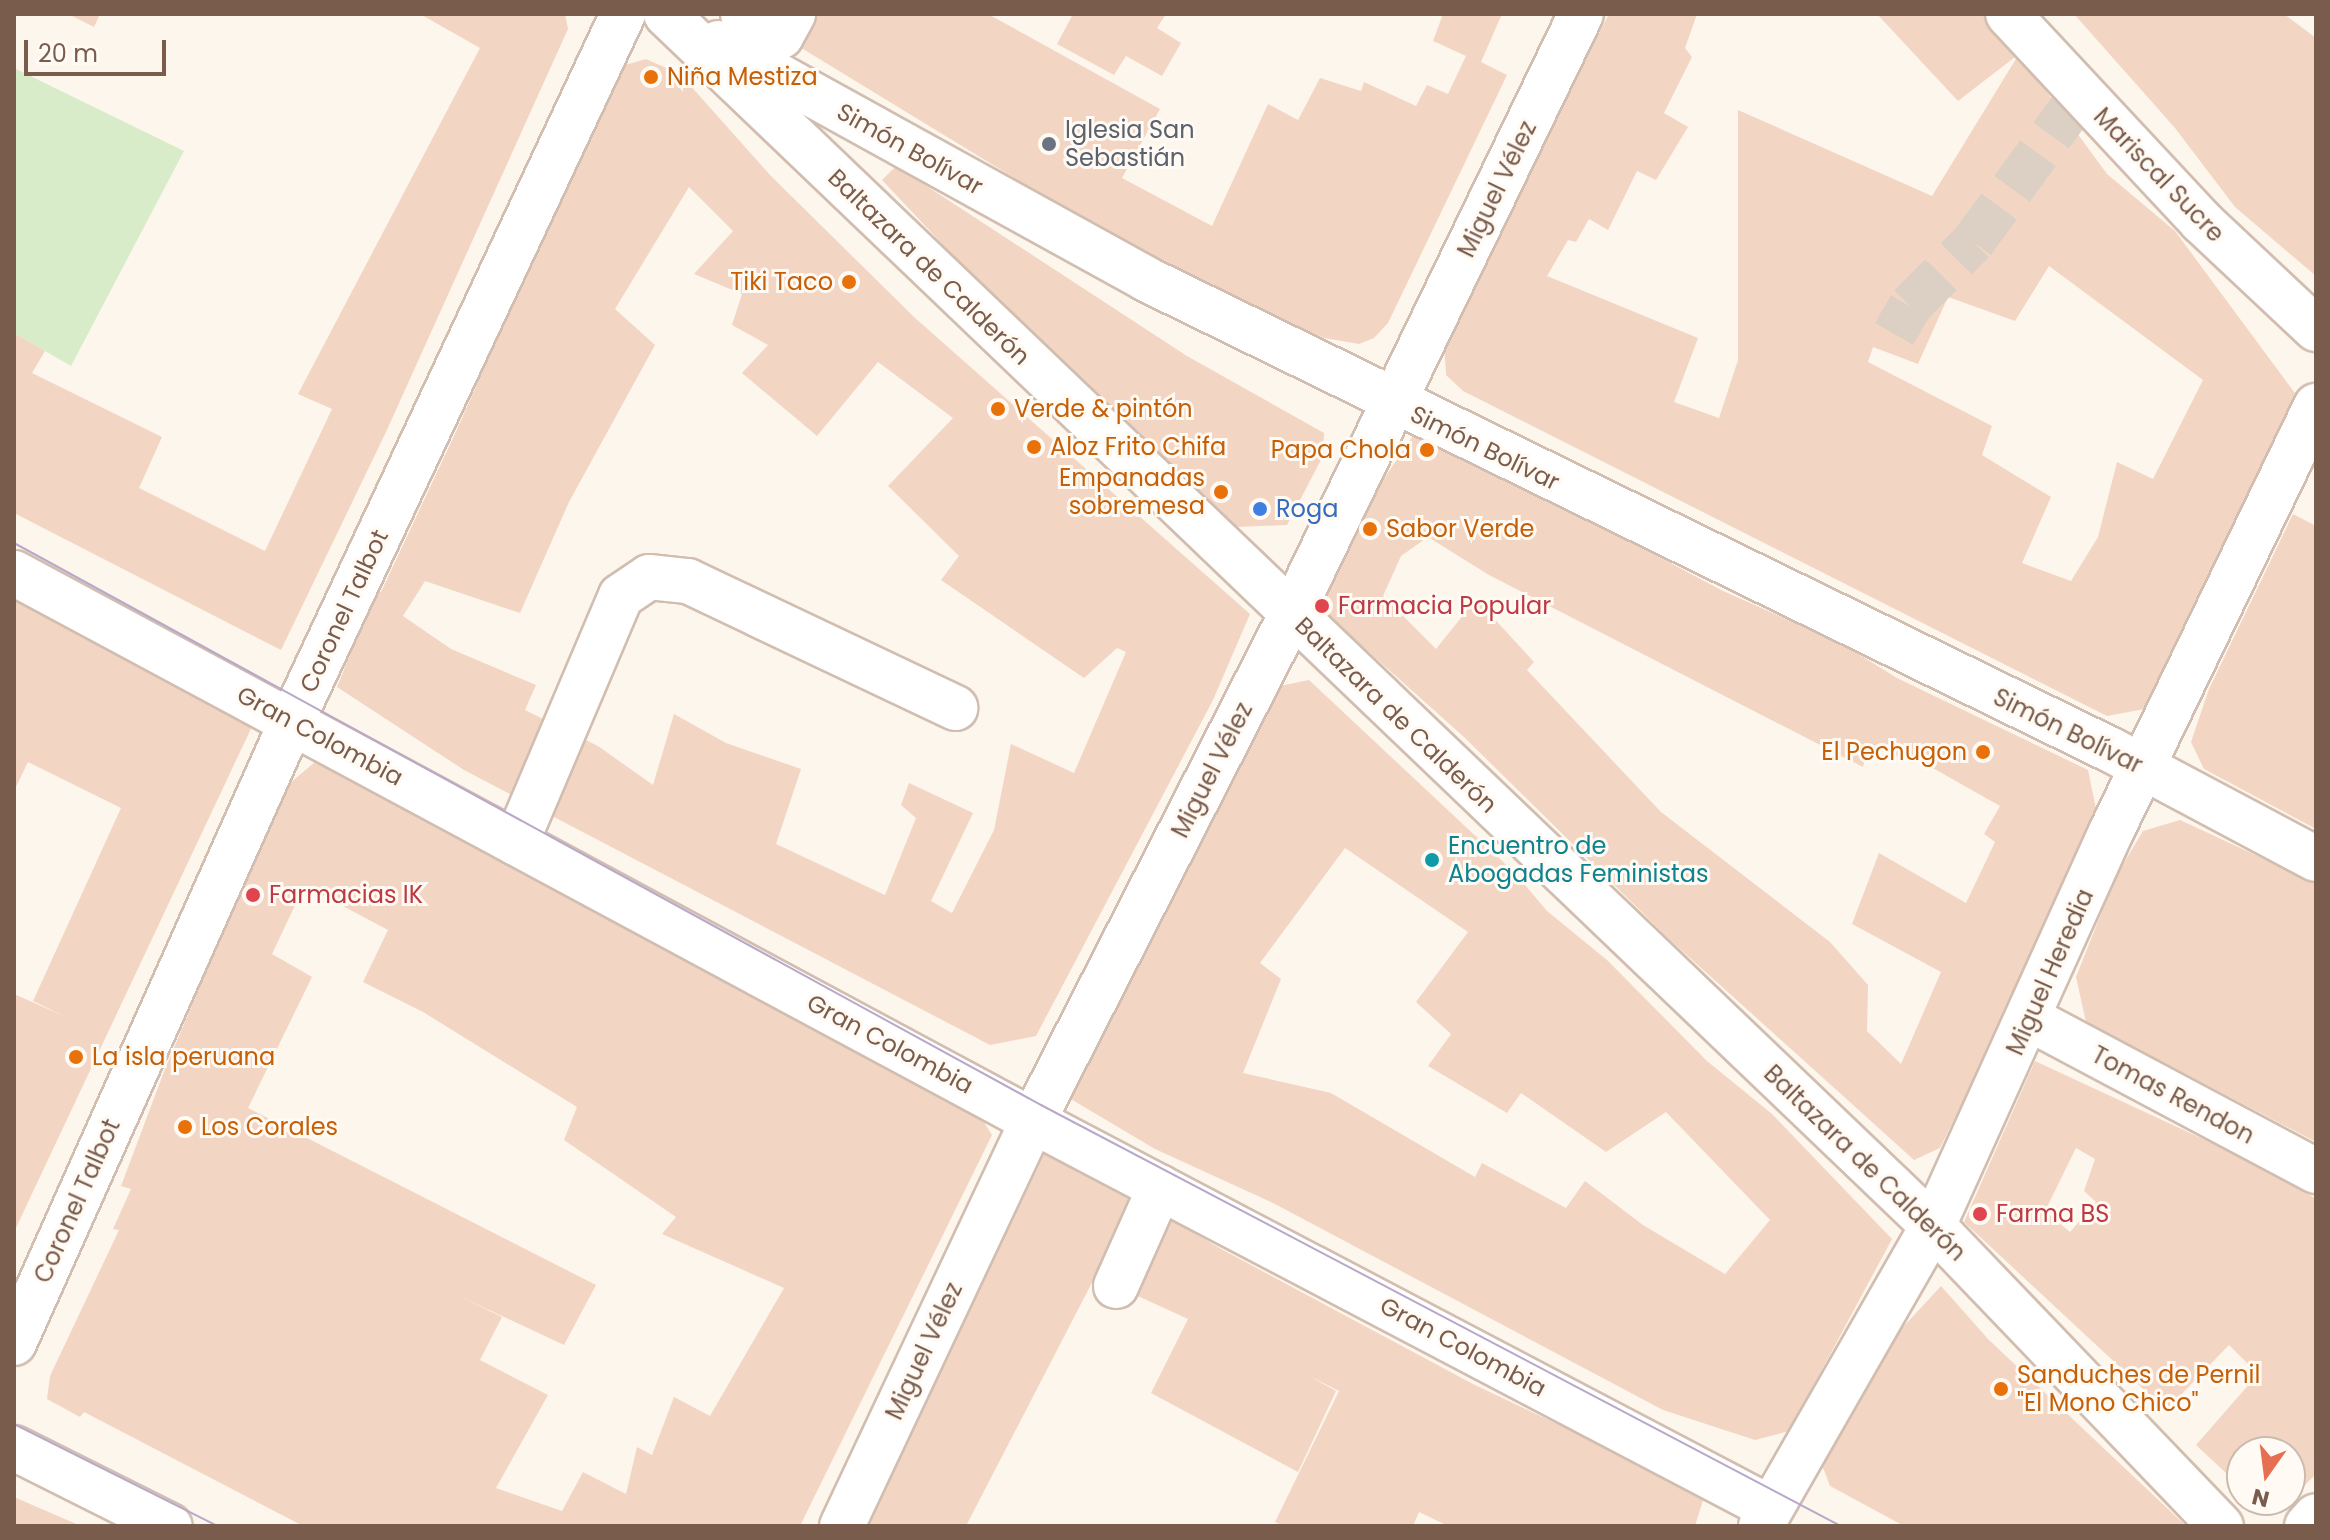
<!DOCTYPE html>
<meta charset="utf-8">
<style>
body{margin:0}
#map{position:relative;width:2330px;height:1540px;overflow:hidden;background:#fdf6ec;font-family:Poppins,sans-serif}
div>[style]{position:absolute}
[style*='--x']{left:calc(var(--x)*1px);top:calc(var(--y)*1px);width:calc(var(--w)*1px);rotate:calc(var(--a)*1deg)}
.green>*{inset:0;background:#d8ecc9}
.building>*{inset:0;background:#f3d5c3}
.minor-tunnel>*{height:44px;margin-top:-22px;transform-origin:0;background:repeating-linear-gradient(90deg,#dcd0c4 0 44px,transparent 0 66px)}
.roads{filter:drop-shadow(2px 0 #d1beb0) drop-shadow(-2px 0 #d1beb0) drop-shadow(0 2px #d1beb0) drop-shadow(0 -2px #d1beb0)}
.minor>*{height:44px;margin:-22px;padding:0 22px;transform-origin:22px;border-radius:22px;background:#fff}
.tram>*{height:2px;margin:-1px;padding:0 1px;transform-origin:1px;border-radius:1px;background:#b9a8c9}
.dots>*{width:22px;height:22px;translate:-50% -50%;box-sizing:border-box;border:4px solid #fffaf3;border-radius:50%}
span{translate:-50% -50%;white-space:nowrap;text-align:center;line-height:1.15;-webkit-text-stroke:6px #fffaf3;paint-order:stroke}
.food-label{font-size:24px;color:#c56008}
.left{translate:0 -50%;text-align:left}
.right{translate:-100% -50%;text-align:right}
.worship-label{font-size:24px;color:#5b616d}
.street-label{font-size:24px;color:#7a5c4d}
.shop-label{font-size:24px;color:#366cbe}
.health-label{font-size:24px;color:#be3a42}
.culture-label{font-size:24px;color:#0d838f}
.frame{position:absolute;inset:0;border:16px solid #7a5c4d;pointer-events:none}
.north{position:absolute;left:2226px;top:1436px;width:80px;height:80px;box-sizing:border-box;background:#fffaf3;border:2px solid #cabbb1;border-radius:50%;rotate:194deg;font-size:22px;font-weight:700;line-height:32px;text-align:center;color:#7a5c4d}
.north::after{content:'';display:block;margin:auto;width:28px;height:36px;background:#e76f51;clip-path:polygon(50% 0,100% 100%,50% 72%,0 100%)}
.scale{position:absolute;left:24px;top:40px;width:142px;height:36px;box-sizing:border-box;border:4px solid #7a5c4d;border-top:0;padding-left:10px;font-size:24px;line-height:28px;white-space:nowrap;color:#7a5c4d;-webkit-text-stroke:6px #fffaf3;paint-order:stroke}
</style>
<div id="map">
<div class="green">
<div style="clip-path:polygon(14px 68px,184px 151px,71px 366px,14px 333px)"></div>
</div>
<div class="building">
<div style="clip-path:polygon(68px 14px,100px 14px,94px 27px)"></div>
<div style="clip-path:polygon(420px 14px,565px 14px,568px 29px,386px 432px,281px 650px,14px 513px,14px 333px,45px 351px,32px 373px,162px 437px,139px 488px,265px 551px,332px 409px,298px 394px,480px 48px)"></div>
<div style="clip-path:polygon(798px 14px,988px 14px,1160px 109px,1122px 178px,1212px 226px,1268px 104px,1298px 120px,1320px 78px,1361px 91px,1364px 82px,1416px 106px,1427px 85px,1448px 94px,1466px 56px,1433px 41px,1443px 14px,1502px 14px,1481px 62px,1507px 75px,1388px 323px,1374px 338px,1359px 344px,1324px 338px,1192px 281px,1096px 228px,785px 38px)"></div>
<div style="clip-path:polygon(1073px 14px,1166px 14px,1157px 28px,1181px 43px,1162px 76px,1126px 56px,1114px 75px,1057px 44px)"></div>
<div style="clip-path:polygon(evenodd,1609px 14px,1697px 14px,1685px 48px,1692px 57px,1664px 113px,1688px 127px,1656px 180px,1637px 171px,1608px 230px,1589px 219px,1576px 242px,1568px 240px,1547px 276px,1698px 338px,1674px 402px,1719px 418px,1738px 360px,1738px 110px,1932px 196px,2019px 54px,1958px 101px,1877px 14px,1982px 14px,2019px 54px,2107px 174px,2175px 231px,2297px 396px,2150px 708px,2107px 716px,1463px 391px,1446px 375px,1444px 342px,1457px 307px,1609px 14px,2049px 266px,2203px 380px,2153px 479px,2117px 462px,2098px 537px,2071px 581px,2022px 563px,2051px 497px,1982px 455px,1992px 426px,1868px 362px,1873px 347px,1918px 364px,1948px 297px,2015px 321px,2049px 266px)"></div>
<div style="clip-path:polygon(2074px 14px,2284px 14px,2316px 38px,2316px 276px,2235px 207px,2175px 128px)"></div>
<div style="clip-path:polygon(evenodd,646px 59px,680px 74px,771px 176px,914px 317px,1250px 614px,1213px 700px,1036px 1036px,990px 1045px,464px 770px,337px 687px,376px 590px,381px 592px,454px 436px,618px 67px,646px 59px,689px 187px,733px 231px,694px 274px,742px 294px,732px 325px,768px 345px,742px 373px,817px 436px,878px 362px,953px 418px,888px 486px,959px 556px,941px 580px,1084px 678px,1117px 648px,1126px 652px,1074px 773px,1011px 744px,994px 830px,952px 913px,931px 901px,973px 813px,909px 783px,901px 805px,916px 818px,885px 895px,776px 844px,801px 769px,726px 743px,674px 714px,653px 785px,598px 746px,525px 710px,536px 685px,451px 649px,403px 616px,425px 581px,520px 613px,569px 502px,655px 345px,615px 309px,689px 187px)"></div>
<div style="clip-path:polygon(896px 166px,1187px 356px,1324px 433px,1323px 456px,1287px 525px,1236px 527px,1027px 334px,882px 180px)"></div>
<div style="clip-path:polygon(evenodd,1414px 434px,1466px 454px,1721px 590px,1842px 644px,1897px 678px,2088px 770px,2096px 809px,2068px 889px,1940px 1148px,1914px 1160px,1669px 939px,1464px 737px,1361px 645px,1312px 615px,1343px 540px,1414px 434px,1428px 537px,1489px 575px,1863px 767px,1868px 747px,1931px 767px,2000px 806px,1984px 834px,1995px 842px,1966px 903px,1879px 853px,1852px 924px,1941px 972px,1901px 1064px,1867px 1031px,1868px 985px,1830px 942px,1661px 812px,1527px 670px,1534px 662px,1476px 599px,1436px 649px,1383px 596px,1401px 556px,1428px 537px)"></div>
<div style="clip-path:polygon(2293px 514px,2316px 526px,2316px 829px,2204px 769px,2191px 742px,2209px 689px)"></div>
<div style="clip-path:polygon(14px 595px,256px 718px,14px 1232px,14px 994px,64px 1016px,33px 1001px,121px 808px,28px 762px,14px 791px)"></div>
<div style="clip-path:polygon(evenodd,1309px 680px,1515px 873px,1547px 911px,1607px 960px,1707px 1061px,1772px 1114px,1892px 1239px,1789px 1431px,1755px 1440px,1663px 1410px,1273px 1203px,1155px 1149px,1064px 1095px,1270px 688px,1309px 680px,1345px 848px,1468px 932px,1416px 1002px,1451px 1034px,1428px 1066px,1507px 1113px,1521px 1093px,1606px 1152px,1666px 1112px,1770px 1220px,1725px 1274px,1643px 1225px,1585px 1181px,1566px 1208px,1482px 1163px,1475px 1177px,1331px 1093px,1243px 1073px,1281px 979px,1260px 963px,1345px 848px)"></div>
<div style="clip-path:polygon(evenodd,315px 762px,576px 902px,969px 1098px,992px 1135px,800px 1526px,303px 1526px,84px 1412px,80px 1417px,47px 1399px,50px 1376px,119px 1230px,113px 1229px,131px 1189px,121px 1186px,165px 1069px,284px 788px,315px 762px,311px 889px,388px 930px,363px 982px,423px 1012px,577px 1107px,564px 1140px,676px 1217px,662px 1234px,784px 1288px,710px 1416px,674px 1397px,652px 1455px,637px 1447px,626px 1494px,583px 1472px,562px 1511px,496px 1488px,548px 1395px,480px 1360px,502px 1317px,457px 1295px,564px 1345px,596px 1285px,248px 1108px,312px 977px,272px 954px,298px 899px,311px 889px)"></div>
<div style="clip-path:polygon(2180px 820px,2316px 883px,2316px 1142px,2086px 1022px,2076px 977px,2116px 876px,2143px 831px)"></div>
<div style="clip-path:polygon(evenodd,2035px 1061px,2272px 1171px,2316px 1199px,2316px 1474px,2290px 1500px,2290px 1452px,2242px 1452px,2242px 1488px,2196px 1445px,2258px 1374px,2229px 1345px,2166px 1410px,1964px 1222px,2035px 1061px,2076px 1148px,2095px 1159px,2084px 1191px,2096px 1202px,2070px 1232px,2045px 1211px,2076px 1148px)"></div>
<div style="clip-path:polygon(1048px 1146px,1223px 1250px,1473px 1384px,1705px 1494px,1695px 1526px,1448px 1526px,1419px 1512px,1413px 1526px,1284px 1526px,1275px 1522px,1339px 1391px,1309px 1376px,1336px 1391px,1298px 1472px,1151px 1393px,1188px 1319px,1116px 1286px,1099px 1269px,966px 1526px,868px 1526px)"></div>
<div style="clip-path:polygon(1941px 1286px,1988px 1339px,2186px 1526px,1904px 1526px,1830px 1486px,1816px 1449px,1892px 1339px)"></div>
<div style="clip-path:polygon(14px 1497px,81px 1526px,14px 1526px)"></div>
</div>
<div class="minor-tunnel">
<div style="--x:1894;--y:334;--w:32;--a:-60"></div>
<div style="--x:1910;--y:306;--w:90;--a:-45.5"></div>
<div style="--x:1973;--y:242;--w:185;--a:-53.8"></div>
</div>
<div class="roads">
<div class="minor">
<div style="--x:666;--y:14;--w:1753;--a:43.73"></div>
<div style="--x:1933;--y:1226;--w:416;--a:46.2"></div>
<div style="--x:743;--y:14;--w:44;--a:30.1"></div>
<div style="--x:781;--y:36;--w:25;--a:-61"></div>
<div style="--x:2008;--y:14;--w:283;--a:47"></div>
<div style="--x:2201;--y:221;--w:158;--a:43.2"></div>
<div style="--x:719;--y:43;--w:488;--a:28.9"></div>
<div style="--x:1146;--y:279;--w:1074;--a:26.02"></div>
<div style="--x:2111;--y:750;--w:232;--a:28"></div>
<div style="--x:14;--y:573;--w:1157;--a:28.27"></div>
<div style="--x:1033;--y:1121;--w:832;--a:27.7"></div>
<div style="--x:516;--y:843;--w:268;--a:-67"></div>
<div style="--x:621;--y:596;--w:34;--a:-34"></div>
<div style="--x:649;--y:577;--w:39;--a:6"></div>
<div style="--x:688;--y:581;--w:296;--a:25.4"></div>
<div style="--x:2030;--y:1019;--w:324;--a:28"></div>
<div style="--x:1116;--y:1286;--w:108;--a:-66"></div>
<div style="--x:14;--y:1343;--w:681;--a:-65.92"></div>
<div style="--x:292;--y:721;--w:781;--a:-64.91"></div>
<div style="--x:14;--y:1448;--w:174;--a:26.6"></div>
<div style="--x:842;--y:1526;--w:448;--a:-64.8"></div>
<div style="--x:1033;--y:1121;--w:568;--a:-62.98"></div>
<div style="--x:1291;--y:615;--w:667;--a:-64.24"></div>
<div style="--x:1761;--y:1526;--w:346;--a:-60.2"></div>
<div style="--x:1933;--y:1226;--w:432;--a:-65.7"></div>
<div style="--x:2111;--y:832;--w:473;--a:-64.3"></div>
<div style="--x:2307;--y:1526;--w:13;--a:-48"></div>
</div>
</div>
<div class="tram">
<div style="--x:14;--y:543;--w:1171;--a:28.69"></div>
<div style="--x:1041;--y:1105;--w:904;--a:27.76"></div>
<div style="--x:14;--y:1424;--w:228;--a:26.6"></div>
</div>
<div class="dots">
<div style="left:651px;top:77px;background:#e8710a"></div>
<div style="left:1049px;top:144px;background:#6b7280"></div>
<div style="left:849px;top:282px;background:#e8710a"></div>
<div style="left:998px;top:409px;background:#e8710a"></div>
<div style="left:1034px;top:447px;background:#e8710a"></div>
<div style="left:1427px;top:450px;background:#e8710a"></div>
<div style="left:1221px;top:492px;background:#e8710a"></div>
<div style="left:1260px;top:509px;background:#3f7fe0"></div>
<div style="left:1370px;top:529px;background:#e8710a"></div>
<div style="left:1322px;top:606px;background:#e0444e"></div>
<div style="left:1983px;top:752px;background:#e8710a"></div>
<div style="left:1432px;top:860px;background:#0f9aa8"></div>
<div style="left:253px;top:895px;background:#e0444e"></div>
<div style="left:76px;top:1057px;background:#e8710a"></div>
<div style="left:185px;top:1127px;background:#e8710a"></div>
<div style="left:1980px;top:1214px;background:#e0444e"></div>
<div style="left:2001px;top:1389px;background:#e8710a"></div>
</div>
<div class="food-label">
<span class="left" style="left:667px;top:77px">Niña Mestiza</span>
<span class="right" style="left:833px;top:282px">Tiki Taco</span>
<span class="left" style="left:1014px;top:409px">Verde &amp; pintón</span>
<span class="left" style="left:1050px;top:447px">Aloz Frito Chifa</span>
<span class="right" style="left:1411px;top:450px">Papa Chola</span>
<span class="right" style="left:1205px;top:492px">Empanadas<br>sobremesa</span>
<span class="left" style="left:1386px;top:529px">Sabor Verde</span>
<span class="right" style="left:1967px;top:752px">El Pechugon</span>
<span class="left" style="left:92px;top:1057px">La isla peruana</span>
<span class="left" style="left:201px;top:1127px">Los Corales</span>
<span class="left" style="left:2017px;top:1389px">Sanduches de Pernil<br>"El Mono Chico"</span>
</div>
<div class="worship-label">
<span class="left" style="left:1065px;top:144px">Iglesia San<br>Sebastián</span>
</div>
<div class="street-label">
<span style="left:910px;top:149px;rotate:29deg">Simón Bolívar</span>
<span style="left:2159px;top:175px;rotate:46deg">Mariscal Sucre</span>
<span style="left:1497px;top:189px;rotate:-64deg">Miguel Vélez</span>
<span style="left:929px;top:267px;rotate:44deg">Baltazara de Calderón</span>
<span style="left:1485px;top:448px;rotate:26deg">Simón Bolívar</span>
<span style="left:344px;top:611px;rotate:-65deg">Coronel Talbot</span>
<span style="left:1396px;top:715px;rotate:44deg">Baltazara de Calderón</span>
<span style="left:2068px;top:731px;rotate:26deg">Simón Bolívar</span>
<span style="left:320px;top:736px;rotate:28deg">Gran Colombia</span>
<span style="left:1212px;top:770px;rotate:-63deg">Miguel Vélez</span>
<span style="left:2050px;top:972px;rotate:-66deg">Miguel Heredia</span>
<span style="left:890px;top:1044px;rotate:28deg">Gran Colombia</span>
<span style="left:2173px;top:1095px;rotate:28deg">Tomas Rendon</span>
<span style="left:1865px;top:1163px;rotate:44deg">Baltazara de Calderón</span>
<span style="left:77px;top:1201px;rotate:-66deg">Coronel Talbot</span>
<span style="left:1463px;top:1347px;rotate:28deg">Gran Colombia</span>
<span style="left:924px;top:1351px;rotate:-65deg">Miguel Vélez</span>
</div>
<div class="shop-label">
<span class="left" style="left:1276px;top:509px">Roga</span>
</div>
<div class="health-label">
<span class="left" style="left:1338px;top:606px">Farmacia Popular</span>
<span class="left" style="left:269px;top:895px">Farmacias IK</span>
<span class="left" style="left:1996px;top:1214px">Farma BS</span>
</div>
<div class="culture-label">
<span class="left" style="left:1448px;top:860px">Encuentro de<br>Abogadas Feministas</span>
</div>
<div class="frame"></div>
<div class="north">N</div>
<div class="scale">20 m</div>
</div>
